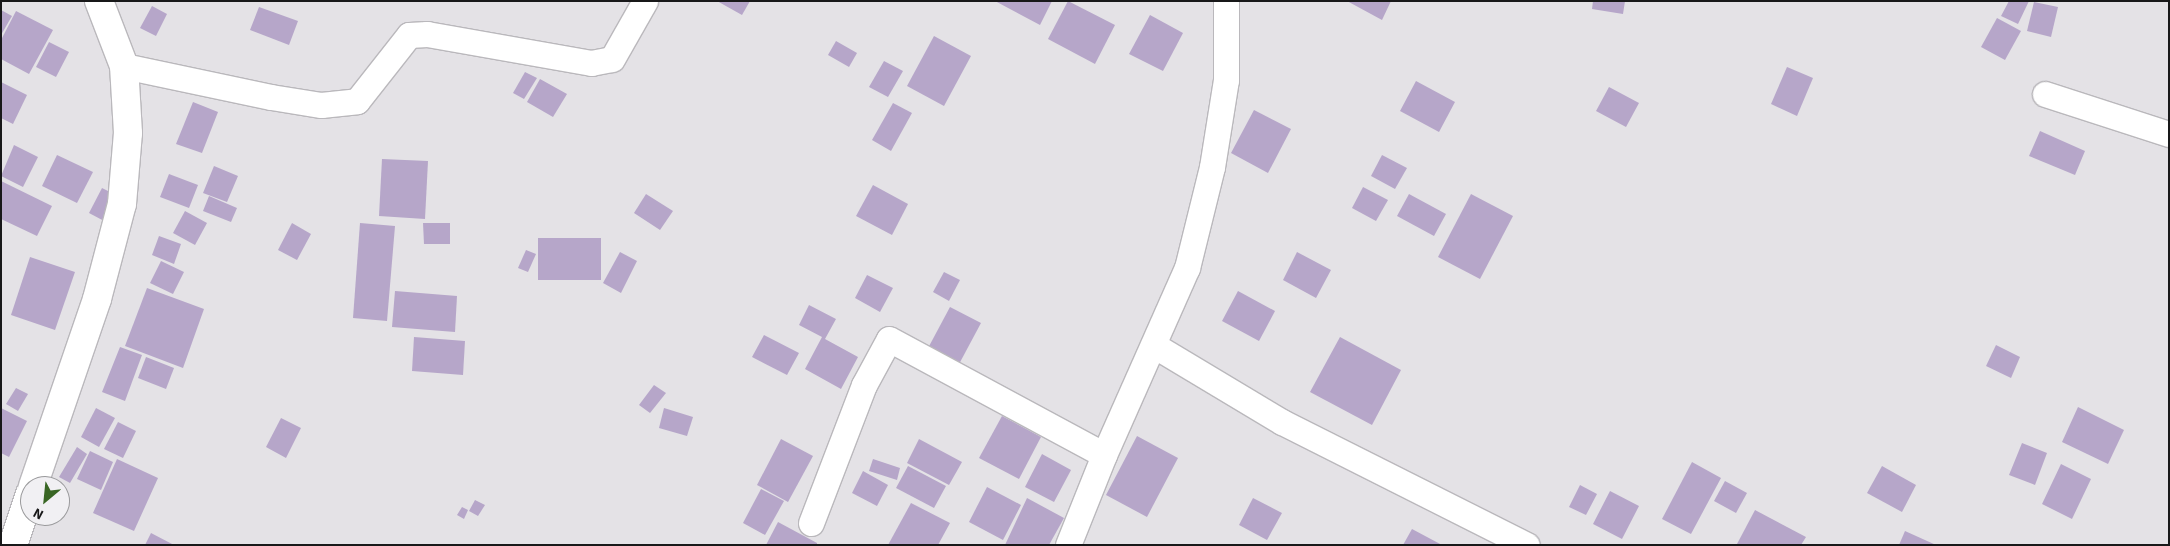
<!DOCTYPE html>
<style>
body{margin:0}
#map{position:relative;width:2170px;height:546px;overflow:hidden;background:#e4e2e6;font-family:"Source Sans 3",sans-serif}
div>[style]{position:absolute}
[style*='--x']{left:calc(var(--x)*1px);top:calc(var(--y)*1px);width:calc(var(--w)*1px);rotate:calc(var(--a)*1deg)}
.building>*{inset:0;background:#b6a6c9}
.roads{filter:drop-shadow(1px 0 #bab8bc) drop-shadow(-1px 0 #bab8bc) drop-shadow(0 1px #bab8bc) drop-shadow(0 -1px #bab8bc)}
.minor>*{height:25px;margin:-12.5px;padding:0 12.5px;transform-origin:12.5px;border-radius:12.5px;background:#fff}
.tertiary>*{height:28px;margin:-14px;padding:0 14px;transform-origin:14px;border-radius:14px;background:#fff}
span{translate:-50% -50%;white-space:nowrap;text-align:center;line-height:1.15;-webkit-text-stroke:4px #f1f0f3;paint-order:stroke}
.frame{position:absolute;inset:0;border:2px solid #181819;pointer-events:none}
.north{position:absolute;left:20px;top:476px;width:50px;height:50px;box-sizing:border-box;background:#f1f0f3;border:1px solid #9a9a9c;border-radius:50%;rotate:208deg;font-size:14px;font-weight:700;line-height:20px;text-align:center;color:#181819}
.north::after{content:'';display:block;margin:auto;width:18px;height:22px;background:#396624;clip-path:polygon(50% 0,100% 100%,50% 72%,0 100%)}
</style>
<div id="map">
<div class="building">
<div style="clip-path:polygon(717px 1px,750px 1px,742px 15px)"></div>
<div style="clip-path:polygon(995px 1px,1052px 1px,1040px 25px)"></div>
<div style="clip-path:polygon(1068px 1px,1115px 25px,1095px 64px,1048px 39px)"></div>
<div style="clip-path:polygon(1347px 1px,1391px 1px,1382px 20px)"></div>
<div style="clip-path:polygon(1593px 1px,1625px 1px,1623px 14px,1592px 9px)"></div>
<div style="clip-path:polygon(2009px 1px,2029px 1px,2018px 24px,2001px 16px)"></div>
<div style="clip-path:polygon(2034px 2px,2058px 7px,2051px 37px,2027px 31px)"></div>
<div style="clip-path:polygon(152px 6px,167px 14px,156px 36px,140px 28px)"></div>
<div style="clip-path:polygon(259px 7px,298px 21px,289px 45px,250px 30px)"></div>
<div style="clip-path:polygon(1px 10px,12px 16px,1px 35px)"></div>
<div style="clip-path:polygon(16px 11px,53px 30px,29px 74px,1px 59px,1px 40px)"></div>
<div style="clip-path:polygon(1150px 15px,1183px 33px,1163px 71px,1129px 54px)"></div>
<div style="clip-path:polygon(1997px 18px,2021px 31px,2005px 60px,1981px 47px)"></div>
<div style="clip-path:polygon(934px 36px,971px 56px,944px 106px,907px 86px)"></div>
<div style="clip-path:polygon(836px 41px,857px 53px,849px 67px,828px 55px)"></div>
<div style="clip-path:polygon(49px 42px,69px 52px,56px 77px,36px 67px)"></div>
<div style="clip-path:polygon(884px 61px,903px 71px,888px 97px,869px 87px)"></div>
<div style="clip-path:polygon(1787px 67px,1813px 78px,1797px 116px,1771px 104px)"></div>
<div style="clip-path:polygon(525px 72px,537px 78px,524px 99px,513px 93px)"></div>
<div style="clip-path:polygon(540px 79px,567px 94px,553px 117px,527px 102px)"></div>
<div style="clip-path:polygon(1416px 81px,1455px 102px,1439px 132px,1400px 111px)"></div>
<div style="clip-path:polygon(1px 82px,27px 95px,13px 124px,1px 118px)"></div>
<div style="clip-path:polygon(1609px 87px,1639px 103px,1626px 127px,1596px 111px)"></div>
<div style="clip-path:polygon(193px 102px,218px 112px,202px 153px,176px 144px)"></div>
<div style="clip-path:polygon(893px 103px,912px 113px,891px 151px,872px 140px)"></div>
<div style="clip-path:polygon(1254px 110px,1291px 129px,1268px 173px,1231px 153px)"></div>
<div style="clip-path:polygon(2040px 131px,2085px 151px,2075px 175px,2029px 156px)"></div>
<div style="clip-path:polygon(14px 145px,38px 157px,23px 187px,1px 176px)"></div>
<div style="clip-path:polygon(57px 155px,93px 172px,77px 203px,42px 186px)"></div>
<div style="clip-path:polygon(1382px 155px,1407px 168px,1395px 189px,1371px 176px)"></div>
<div style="clip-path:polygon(382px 159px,428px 161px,425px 219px,379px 216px)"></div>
<div style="clip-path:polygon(214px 166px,238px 176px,227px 202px,203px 193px)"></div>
<div style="clip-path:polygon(169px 174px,198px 185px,189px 208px,160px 197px)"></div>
<div style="clip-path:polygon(1px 181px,52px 206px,37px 236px,1px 219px)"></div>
<div style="clip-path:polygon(873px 185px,908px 204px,892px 235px,856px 216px)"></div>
<div style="clip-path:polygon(1363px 187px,1388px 200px,1376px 221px,1352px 208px)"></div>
<div style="clip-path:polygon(102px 188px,118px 196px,106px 222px,89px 213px)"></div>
<div style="clip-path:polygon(646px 194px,673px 211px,660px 230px,634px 213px)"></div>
<div style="clip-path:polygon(1409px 194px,1446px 214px,1434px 236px,1397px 216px)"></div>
<div style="clip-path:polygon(1471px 194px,1513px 216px,1480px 279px,1438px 257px)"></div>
<div style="clip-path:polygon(209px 196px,237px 208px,231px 222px,203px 211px)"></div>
<div style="clip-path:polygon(185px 211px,207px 223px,195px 245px,173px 233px)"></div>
<div style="clip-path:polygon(292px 223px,311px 234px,297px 260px,278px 250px)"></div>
<div style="clip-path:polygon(360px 223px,395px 226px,387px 321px,353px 318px)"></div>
<div style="clip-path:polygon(423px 223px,450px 223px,450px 244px,424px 244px)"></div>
<div style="clip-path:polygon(159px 236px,181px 244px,174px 264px,152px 255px)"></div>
<div style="clip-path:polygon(538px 238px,601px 238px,601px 280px,538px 280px)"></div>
<div style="clip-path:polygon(526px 250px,536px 254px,528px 272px,518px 268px)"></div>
<div style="clip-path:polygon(620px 252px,637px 261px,621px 293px,603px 283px)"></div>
<div style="clip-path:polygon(1297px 252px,1331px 270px,1316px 298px,1283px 280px)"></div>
<div style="clip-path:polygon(30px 257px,75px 272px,55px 330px,11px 315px)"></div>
<div style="clip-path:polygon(161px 261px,184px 272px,173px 294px,150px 283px)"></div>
<div style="clip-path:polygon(944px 272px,960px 280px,949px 301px,933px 292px)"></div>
<div style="clip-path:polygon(867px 275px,893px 288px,880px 312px,855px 298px)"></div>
<div style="clip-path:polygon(147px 288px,204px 309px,183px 368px,125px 346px)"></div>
<div style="clip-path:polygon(395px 291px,457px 296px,455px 332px,392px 327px)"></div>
<div style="clip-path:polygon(1238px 291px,1275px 311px,1259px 341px,1222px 321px)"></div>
<div style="clip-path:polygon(809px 305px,836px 319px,825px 339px,858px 357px,841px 389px,805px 369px,822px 337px,799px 325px)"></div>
<div style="clip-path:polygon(950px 307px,981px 323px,958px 366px,927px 350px)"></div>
<div style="clip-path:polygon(764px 335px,799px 353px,787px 375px,752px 357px)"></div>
<div style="clip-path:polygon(414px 337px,465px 341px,463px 375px,412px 371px)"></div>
<div style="clip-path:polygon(1340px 337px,1401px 370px,1372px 425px,1310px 392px)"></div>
<div style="clip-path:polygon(1996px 345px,2020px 357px,2011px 378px,1986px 366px)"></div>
<div style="clip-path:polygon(120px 347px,142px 355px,125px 401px,102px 392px)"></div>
<div style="clip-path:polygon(146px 357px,174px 368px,166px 389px,138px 378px)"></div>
<div style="clip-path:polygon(654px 385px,666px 393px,650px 413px,639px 405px)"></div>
<div style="clip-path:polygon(16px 388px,28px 394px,18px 411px,6px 404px)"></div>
<div style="clip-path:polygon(2078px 407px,2124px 430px,2108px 464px,2062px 442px)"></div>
<div style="clip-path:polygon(1px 408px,27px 421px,9px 457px,1px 453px)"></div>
<div style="clip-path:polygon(96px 408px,115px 418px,99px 447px,81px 437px)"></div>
<div style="clip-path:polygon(664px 408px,693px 417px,687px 436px,659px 428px)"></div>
<div style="clip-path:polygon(1002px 416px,1041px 437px,1019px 479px,979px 458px)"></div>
<div style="clip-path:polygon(281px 418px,301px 428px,286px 458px,266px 447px)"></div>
<div style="clip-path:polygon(118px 422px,136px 431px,123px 458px,104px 449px)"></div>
<div style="clip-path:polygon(1137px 436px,1178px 458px,1147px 517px,1106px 495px)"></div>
<div style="clip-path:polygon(781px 439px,813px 456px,788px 502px,757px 485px)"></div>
<div style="clip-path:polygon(919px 439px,962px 462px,949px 485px,907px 463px)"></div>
<div style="clip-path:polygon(2022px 443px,2047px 453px,2035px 485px,2009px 475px)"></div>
<div style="clip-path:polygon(77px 447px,87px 454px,70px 483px,59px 477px)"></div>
<div style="clip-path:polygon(90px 451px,113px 462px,101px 490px,77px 479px)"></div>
<div style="clip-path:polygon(1042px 454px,1071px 470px,1054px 502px,1025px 487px)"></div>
<div style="clip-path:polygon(117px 459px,158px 478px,134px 531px,93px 513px)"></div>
<div style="clip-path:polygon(873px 459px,900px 468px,897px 480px,869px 471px)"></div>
<div style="clip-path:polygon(1692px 462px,1721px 478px,1691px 534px,1662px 519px)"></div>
<div style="clip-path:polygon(2061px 464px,2091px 479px,2072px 519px,2042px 504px)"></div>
<div style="clip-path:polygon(908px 466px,946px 486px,934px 508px,896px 488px)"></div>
<div style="clip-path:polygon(1882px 466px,1916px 485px,1902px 512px,1867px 493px)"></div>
<div style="clip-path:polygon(863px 471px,888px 485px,877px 506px,852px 493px)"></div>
<div style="clip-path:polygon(1725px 481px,1747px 493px,1736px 513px,1714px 501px)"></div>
<div style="clip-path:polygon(1580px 485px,1597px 494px,1586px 515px,1569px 507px)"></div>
<div style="clip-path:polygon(987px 487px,1021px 505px,1003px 540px,969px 522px)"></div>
<div style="clip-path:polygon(761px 489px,784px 501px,765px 535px,743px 523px)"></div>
<div style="clip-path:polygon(1610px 491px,1639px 506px,1622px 539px,1593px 524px)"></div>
<div style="clip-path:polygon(1027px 498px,1064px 518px,1049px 545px,1005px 545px)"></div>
<div style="clip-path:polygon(1253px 498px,1282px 513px,1267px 540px,1239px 525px)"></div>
<div style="clip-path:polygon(475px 500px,485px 505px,478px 516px,469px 511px)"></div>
<div style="clip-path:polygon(911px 503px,950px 523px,938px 545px,888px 545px)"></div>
<div style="clip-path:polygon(462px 507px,468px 510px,464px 519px,457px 515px)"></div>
<div style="clip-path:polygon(1755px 510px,1806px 537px,1801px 545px,1737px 544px)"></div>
<div style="clip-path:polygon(778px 522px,817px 543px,817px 545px,766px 545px)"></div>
<div style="clip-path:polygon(1412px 529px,1442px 545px,1403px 545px)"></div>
<div style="clip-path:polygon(1905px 531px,1936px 545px,1899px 545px)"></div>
<div style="clip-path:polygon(151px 533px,174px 545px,145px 545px)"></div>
</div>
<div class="roads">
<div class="minor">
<div style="--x:124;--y:66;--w:150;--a:11.9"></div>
<div style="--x:271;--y:97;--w:51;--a:9.1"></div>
<div style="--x:321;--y:105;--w:36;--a:-6"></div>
<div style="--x:357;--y:101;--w:84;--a:-51.8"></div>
<div style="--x:409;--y:35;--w:18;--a:-3"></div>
<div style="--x:427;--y:34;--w:167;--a:10"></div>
<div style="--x:591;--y:63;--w:21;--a:-11"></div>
<div style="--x:612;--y:59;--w:67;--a:-60.4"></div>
<div style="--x:2045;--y:94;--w:130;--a:17.9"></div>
<div style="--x:1155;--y:346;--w:148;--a:30.9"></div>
<div style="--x:1282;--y:422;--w:274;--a:26.7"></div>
<div style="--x:811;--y:523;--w:148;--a:-69"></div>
<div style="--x:864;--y:385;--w:52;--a:-61.5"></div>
<div style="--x:889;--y:339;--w:244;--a:28.3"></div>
<div style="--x:1068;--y:545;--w:97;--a:-68.2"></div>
<div style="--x:1104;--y:455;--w:205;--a:-66.1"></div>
<div style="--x:1187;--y:268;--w:104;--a:-76.1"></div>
<div style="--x:1212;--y:167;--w:88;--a:-80.9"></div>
<div style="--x:1226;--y:80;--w:79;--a:-90"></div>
</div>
<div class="tertiary">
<div style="--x:33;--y:486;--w:198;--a:-71.1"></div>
<div style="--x:97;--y:299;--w:98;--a:-75.3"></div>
<div style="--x:122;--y:204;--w:71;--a:-85.2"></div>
<div style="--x:128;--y:133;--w:67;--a:-93.4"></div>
<div style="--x:124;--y:66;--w:70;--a:-111"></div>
<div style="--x:13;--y:545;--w:54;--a:-71.6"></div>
</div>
</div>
<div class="frame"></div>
<div class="north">N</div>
</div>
